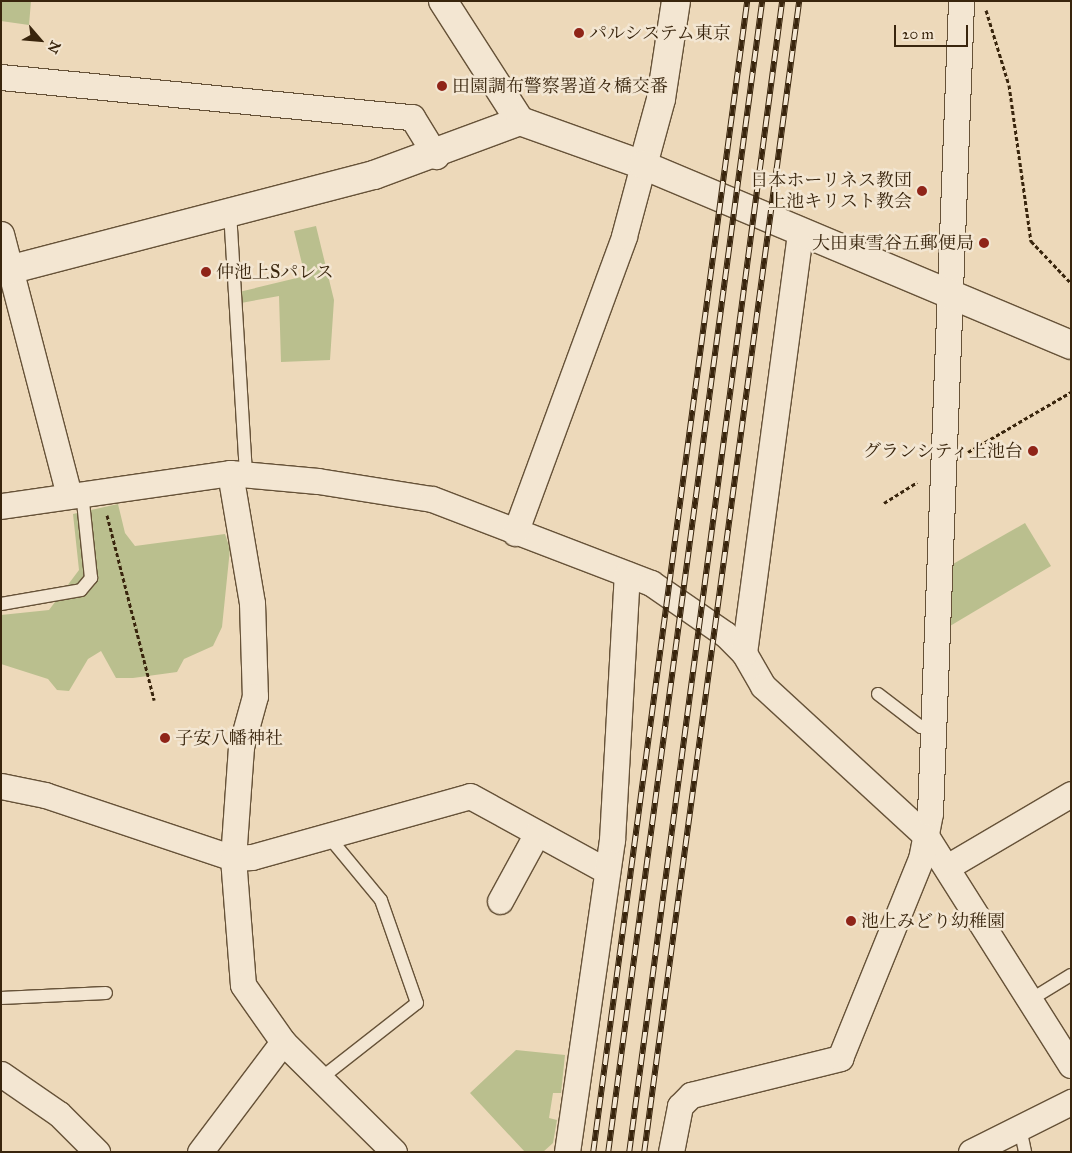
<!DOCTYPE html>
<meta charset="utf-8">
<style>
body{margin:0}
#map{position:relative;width:1072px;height:1153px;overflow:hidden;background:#edd9ba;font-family:"IM FELL Great Primer","Noto Serif JP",serif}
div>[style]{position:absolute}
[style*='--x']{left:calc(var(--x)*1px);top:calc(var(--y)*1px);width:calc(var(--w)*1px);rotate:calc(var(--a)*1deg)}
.green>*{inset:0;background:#babf8e}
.path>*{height:3px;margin-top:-1.5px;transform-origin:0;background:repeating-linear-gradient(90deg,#39250d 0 4px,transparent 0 6.5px)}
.roads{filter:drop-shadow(1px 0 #665238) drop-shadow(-1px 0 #665238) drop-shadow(0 1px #665238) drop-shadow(0 -1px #665238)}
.lane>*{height:12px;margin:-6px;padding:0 6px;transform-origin:6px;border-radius:6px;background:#f3e6d2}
.street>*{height:25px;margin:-12.5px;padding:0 12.5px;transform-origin:12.5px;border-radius:12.5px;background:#f3e6d2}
.secondary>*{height:28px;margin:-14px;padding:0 14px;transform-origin:14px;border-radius:14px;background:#f3e6d2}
.rail>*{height:5.5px;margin-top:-2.75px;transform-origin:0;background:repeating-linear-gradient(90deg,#f3e6d2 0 11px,#39250d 0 22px);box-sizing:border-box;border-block:1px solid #39250d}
.dots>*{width:14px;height:14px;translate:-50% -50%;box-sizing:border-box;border:2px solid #f3e6d2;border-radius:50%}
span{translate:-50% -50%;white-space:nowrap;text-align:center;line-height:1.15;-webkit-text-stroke:5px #f3e6d2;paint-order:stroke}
.poi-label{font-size:18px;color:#39250d}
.left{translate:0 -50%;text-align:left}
.right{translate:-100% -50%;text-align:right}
.frame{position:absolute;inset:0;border:2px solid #39250d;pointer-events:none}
.north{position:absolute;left:15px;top:15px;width:50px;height:50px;-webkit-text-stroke:4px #f3e6d2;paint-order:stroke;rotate:117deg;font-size:14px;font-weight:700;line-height:20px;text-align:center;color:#39250d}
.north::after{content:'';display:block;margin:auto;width:18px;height:22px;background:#39250d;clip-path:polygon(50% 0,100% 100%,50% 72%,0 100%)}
.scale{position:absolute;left:894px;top:25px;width:74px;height:22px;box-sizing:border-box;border:2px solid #39250d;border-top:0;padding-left:6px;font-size:15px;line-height:18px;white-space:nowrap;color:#39250d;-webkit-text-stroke:4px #f3e6d2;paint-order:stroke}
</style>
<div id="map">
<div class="green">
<div style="clip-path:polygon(1px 1px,31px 1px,29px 25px,1px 21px)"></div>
<div style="clip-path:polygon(316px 226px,334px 300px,330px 360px,281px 362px,279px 296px,241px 303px,239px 292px,305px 276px,294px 231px)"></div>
<div style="clip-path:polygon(118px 504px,125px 533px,135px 546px,225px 534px,230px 549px,222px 627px,213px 646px,184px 659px,177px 672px,133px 678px,116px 678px,101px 651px,88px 659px,69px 691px,57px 690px,48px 679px,1px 664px,1px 615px,49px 610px,79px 570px,73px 514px)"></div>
<div style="clip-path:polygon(1025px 523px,1051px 566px,950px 626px,953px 564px)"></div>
<div style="clip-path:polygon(516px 1050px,565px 1055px,561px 1093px,553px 1093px,549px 1118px,557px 1120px,553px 1143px,543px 1152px,525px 1152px,470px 1093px)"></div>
</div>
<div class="path">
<div style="--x:986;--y:10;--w:78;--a:73"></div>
<div style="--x:1009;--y:85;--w:158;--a:82"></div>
<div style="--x:1031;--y:241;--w:58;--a:46.4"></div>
<div style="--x:968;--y:452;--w:119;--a:-30.2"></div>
<div style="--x:884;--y:503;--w:39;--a:-32"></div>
<div style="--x:107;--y:515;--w:191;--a:75.7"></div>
</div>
<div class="roads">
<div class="lane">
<div style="--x:230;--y:212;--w:260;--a:86.5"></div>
<div style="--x:1;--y:604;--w:81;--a:-9.9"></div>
<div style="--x:81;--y:590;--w:16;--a:-50"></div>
<div style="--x:91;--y:578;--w:85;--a:-96"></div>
<div style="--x:878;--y:694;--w:54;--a:37.5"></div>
<div style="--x:921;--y:727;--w:11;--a:5"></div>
<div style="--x:1;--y:998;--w:105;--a:-2.7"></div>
<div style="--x:1030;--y:1000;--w:48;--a:-31.4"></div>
<div style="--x:320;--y:1079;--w:123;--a:-38.1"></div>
<div style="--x:417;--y:1003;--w:109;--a:-109.3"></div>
<div style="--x:381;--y:900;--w:83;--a:-129.6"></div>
<div style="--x:1020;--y:1128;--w:25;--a:78"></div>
</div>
<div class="street">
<div style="--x:1;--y:77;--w:413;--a:5.6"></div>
<div style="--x:412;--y:117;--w:46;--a:58.4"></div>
<div style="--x:1;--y:234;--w:270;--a:75.4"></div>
<div style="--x:230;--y:473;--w:132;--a:80.4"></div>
<div style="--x:252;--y:603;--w:93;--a:88.2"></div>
<div style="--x:255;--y:696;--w:53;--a:105.4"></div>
<div style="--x:241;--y:747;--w:111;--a:94.1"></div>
<div style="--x:233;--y:858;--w:127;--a:85.5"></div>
<div style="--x:243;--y:985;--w:70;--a:54.9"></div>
<div style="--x:283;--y:1042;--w:156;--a:44.7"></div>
<div style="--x:1;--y:506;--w:231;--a:-8.2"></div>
<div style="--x:230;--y:473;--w:88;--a:5.2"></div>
<div style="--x:318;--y:481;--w:115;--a:9"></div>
<div style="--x:432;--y:499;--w:235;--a:21"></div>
<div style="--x:651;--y:583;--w:90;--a:34.6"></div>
<div style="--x:725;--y:634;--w:27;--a:45"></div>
<div style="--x:744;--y:653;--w:38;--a:60"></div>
<div style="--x:763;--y:686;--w:222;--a:42.6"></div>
<div style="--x:926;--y:836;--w:271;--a:57.7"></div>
<div style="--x:515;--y:533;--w:316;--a:-69.8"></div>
<div style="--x:624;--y:236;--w:73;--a:-75"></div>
<div style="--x:744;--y:653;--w:426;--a:-82.4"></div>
<div style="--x:1;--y:786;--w:45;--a:11.6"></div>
<div style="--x:45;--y:795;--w:198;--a:18.5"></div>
<div style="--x:233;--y:858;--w:19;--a:-3"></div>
<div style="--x:252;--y:857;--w:226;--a:-15.6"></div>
<div style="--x:470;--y:796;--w:156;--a:28.7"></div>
<div style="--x:947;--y:867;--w:144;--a:-30.5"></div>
<div style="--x:500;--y:901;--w:77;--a:-61.4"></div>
<div style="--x:1;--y:1074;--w:70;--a:34.6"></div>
<div style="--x:59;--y:1114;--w:54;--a:45"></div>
<div style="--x:200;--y:1152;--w:138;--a:-53"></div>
<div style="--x:567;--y:1152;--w:315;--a:-81.8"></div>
<div style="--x:612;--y:840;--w:266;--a:-86.8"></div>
<div style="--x:671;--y:1152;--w:47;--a:-78.9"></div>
<div style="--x:680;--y:1106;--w:16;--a:-45"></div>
<div style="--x:691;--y:1095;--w:154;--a:-13.9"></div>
<div style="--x:840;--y:1058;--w:215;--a:-67.9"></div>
<div style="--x:921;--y:859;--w:47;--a:-78.9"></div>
<div style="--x:930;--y:813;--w:813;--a:-87.81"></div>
<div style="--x:971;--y:1152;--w:112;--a:-26.6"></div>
</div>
<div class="secondary">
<div style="--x:443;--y:1;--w:143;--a:57.3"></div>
<div style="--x:643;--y:165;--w:68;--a:-74.7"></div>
<div style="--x:661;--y:99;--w:99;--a:-81.3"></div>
<div style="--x:1;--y:272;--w:385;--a:-14.6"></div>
<div style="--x:374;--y:175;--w:156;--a:-20.3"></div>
<div style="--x:520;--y:121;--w:131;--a:19.7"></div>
<div style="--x:643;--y:165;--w:464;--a:22.8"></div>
</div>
</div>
<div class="rail">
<div style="--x:593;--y:1152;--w:1161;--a:-82.38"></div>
<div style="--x:608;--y:1152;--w:1161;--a:-82.38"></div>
<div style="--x:629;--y:1152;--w:1161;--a:-82.43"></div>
<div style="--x:644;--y:1152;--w:1161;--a:-82.33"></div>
</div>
<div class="dots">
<div style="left:579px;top:33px;background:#8f2418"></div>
<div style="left:442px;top:86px;background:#8f2418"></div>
<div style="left:922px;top:191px;background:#8f2418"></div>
<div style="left:984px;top:243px;background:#8f2418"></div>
<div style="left:206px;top:272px;background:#8f2418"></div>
<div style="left:1033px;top:451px;background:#8f2418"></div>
<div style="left:165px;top:738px;background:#8f2418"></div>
<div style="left:851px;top:921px;background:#8f2418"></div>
</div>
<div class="poi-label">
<span class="left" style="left:589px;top:33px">パルシステム東京</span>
<span class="left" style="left:452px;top:86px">田園調布警察署道々橋交番</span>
<span class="right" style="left:912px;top:191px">日本ホーリネス教団<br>上池キリスト教会</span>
<span class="right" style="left:974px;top:243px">大田東雪谷五郵便局</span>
<span class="left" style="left:216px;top:272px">仲池上Sパレス</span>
<span class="right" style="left:1023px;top:451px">グランシティ上池台</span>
<span class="left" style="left:175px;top:738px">子安八幡神社</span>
<span class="left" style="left:861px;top:921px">池上みどり幼稚園</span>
</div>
<div class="frame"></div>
<div class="north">N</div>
<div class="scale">20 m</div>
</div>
